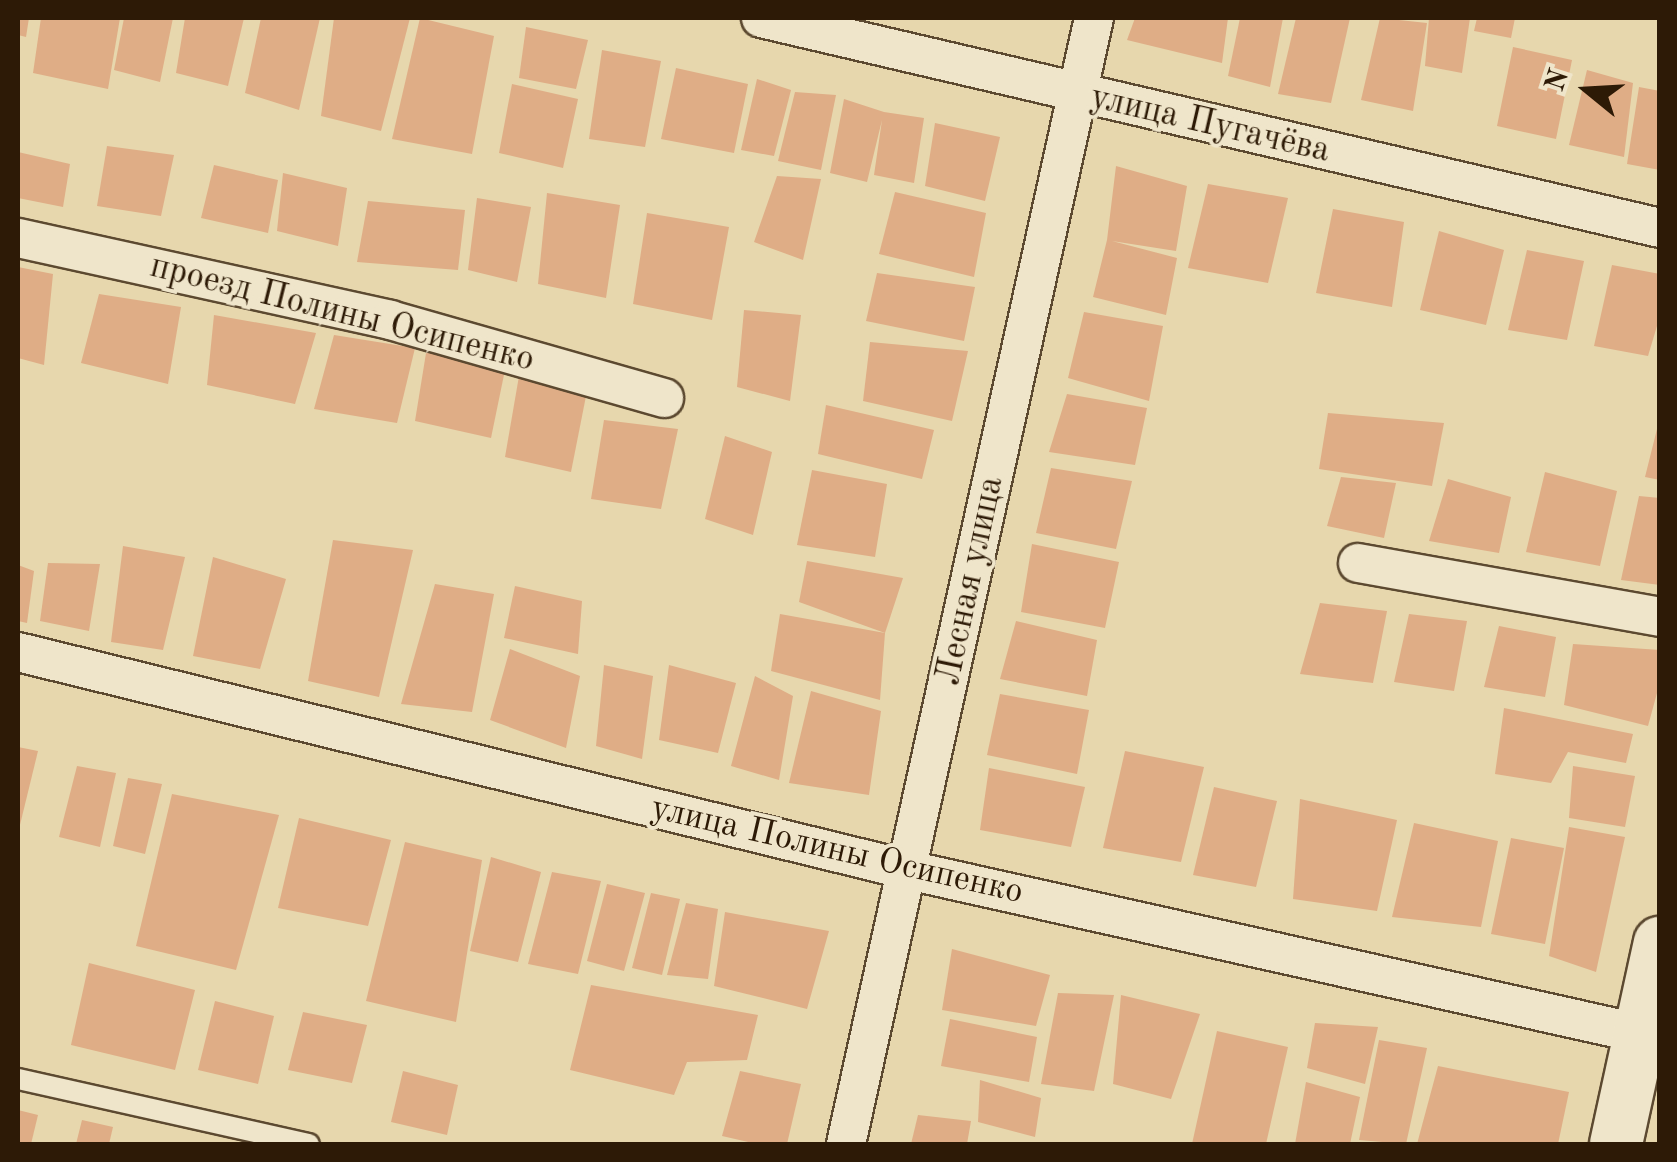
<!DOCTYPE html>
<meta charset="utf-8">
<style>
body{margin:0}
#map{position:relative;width:1677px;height:1162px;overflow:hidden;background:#e7d7ad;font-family:"Old Standard TT",serif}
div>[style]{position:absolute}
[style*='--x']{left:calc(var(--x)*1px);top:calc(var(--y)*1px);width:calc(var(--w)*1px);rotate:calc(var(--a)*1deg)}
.building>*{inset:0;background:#dfad86}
.roads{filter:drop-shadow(2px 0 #5c4930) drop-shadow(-2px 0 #5c4930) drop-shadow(0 2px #5c4930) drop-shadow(0 -2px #5c4930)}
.lane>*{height:20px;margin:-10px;padding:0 10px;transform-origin:10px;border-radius:10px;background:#efe5ca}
.street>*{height:38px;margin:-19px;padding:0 19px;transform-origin:19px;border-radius:19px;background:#efe5ca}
.secondary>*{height:52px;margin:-26px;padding:0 26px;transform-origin:26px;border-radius:26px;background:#efe5ca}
span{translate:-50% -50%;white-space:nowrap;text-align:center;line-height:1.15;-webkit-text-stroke:8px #efe5ca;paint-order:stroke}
.street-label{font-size:35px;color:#2d1a06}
.frame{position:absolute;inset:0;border:20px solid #2d1a06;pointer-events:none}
.north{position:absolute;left:1537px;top:40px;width:100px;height:100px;-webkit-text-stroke:8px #efe5ca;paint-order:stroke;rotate:288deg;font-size:28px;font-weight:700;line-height:40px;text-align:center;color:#2d1a06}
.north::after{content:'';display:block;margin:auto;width:35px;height:45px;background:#2d1a06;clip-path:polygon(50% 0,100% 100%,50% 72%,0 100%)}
</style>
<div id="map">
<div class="building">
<div style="clip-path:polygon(18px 18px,29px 18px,26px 37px,18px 35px)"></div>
<div style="clip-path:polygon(41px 18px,120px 18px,108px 89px,33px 73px)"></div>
<div style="clip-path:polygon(124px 18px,173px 18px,160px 82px,114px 70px)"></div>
<div style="clip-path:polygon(185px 18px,244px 18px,228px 86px,176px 73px)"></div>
<div style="clip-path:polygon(261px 18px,320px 18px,299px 110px,245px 93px)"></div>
<div style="clip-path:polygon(334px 18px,410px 18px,381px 131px,321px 116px)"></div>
<div style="clip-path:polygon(420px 18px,494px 36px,472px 154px,392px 139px)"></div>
<div style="clip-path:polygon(1135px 18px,1228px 18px,1222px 63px,1127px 40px)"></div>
<div style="clip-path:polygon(1240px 18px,1283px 18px,1270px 87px,1228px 76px)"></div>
<div style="clip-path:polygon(1296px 18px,1350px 18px,1331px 103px,1278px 94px)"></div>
<div style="clip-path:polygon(1380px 18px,1427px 23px,1413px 111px,1361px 100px)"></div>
<div style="clip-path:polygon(1429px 18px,1470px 18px,1462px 73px,1425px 66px)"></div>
<div style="clip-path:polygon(1477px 18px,1515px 18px,1511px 38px,1474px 31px)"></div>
<div style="clip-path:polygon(526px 27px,588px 40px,576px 89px,519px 78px)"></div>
<div style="clip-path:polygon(1513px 47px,1572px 60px,1556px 139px,1497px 126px)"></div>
<div style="clip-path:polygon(602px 50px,661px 61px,645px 147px,589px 139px)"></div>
<div style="clip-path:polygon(676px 68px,748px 84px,734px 153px,661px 139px)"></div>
<div style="clip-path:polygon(1587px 70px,1633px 83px,1624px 157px,1569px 145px)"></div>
<div style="clip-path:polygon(757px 79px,791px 90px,774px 156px,741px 150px)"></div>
<div style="clip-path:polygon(512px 84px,578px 99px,563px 168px,499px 153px)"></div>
<div style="clip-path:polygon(1639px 87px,1660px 91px,1660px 170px,1627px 164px)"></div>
<div style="clip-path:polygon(795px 92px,836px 95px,821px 170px,778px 161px)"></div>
<div style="clip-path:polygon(844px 99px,884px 112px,924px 118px,914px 183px,874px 175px,882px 120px,867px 182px,830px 173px)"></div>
<div style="clip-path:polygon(935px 123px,1000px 137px,985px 201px,925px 186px)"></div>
<div style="clip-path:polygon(107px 146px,174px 155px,161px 216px,97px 206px)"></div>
<div style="clip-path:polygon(18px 152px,70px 164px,63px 207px,18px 198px)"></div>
<div style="clip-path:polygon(214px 165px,278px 180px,268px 233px,201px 218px)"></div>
<div style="clip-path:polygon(1116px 166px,1187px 186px,1176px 251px,1112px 241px,1177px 258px,1166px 315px,1093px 297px,1107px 240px)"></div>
<div style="clip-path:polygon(283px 173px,347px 188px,338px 246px,277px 231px)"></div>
<div style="clip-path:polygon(777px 176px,821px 179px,803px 260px,754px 242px)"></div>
<div style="clip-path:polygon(1208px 184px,1288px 198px,1268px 283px,1188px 268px)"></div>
<div style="clip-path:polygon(895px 192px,986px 213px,974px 277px,879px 254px)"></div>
<div style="clip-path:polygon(547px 193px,620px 205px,606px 298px,538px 284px)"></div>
<div style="clip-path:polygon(477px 198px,531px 207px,517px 282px,468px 270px)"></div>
<div style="clip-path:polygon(368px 201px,465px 210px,458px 270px,357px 262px)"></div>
<div style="clip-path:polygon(1333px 209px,1404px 222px,1392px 307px,1316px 293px)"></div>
<div style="clip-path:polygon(647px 213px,729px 227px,712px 320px,633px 304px)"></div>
<div style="clip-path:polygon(1439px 231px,1504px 250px,1486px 325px,1420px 310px)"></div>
<div style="clip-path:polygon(1527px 250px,1584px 261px,1567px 340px,1508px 330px)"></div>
<div style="clip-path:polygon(1612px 265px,1660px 274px,1660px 316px,1648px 356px,1594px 346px)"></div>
<div style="clip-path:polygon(18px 267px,53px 274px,44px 365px,18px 358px)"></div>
<div style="clip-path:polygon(877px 273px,975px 287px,964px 341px,866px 321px)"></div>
<div style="clip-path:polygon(99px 294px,181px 307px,168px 384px,81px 363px)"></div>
<div style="clip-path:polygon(744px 310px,801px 315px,790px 401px,737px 387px)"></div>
<div style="clip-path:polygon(1084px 312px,1163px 326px,1149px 401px,1068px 378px)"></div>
<div style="clip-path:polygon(214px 315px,316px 333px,295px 404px,207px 385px)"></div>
<div style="clip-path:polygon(334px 335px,415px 348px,397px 423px,314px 409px)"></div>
<div style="clip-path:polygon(870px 342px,968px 351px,952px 421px,863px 401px)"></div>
<div style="clip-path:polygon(427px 347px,506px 365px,491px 438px,415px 421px)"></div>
<div style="clip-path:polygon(519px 376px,587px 391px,571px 472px,505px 457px)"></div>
<div style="clip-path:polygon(1067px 394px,1147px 408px,1135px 465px,1049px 452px)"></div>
<div style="clip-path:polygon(826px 405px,934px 430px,922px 479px,818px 454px)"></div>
<div style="clip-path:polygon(1328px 413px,1444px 423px,1432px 486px,1319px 469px)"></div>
<div style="clip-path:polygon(1660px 417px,1660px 480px,1645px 477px)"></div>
<div style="clip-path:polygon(604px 420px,678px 429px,661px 509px,591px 499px)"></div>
<div style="clip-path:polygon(725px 436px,772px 452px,753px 535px,705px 519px)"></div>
<div style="clip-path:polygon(1051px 468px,1132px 481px,1116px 549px,1036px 533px)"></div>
<div style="clip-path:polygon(812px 470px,887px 484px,875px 557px,797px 545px)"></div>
<div style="clip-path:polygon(1545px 472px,1617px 491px,1600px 566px,1526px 552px)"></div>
<div style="clip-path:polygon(1341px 477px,1396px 483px,1384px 538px,1327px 526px)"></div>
<div style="clip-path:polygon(1448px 479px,1511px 497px,1499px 553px,1429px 541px)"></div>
<div style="clip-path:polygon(1639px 496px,1660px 498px,1660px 585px,1621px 580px)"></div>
<div style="clip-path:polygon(333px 540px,413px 550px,379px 697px,308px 681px)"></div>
<div style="clip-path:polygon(1032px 544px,1119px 562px,1105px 628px,1021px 612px)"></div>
<div style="clip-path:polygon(123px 546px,185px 557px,163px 650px,111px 642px)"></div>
<div style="clip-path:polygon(213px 557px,286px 579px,260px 669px,193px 656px)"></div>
<div style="clip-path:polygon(807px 561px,903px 578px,885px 633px,799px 602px)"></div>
<div style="clip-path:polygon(48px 563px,100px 564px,89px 631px,40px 621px)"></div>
<div style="clip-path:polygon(18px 565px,34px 571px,27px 623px,18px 621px)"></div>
<div style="clip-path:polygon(435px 584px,494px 594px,472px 712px,401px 704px)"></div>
<div style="clip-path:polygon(515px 586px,582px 601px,578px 654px,504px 638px)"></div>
<div style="clip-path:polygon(1320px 603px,1387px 611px,1373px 683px,1300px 674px)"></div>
<div style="clip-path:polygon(780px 614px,885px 633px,880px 700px,771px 671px)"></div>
<div style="clip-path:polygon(1409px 614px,1467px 621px,1454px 691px,1394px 682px)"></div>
<div style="clip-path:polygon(1016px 621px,1097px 640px,1087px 696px,1000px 679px)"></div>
<div style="clip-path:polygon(1499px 626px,1556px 637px,1545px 697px,1484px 687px)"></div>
<div style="clip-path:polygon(1573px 644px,1660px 650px,1660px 682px,1648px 726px,1564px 705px)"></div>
<div style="clip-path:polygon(510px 649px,580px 676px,566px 748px,490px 720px)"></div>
<div style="clip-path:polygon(604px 665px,653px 676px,642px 759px,596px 746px)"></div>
<div style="clip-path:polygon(669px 665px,736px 683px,718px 753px,659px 740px)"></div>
<div style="clip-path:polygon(755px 676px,793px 696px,779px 780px,731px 766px)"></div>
<div style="clip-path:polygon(811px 691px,881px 711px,869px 795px,789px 783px)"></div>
<div style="clip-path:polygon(1000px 694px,1089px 710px,1077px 774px,987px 755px)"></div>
<div style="clip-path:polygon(1504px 708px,1633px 734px,1626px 763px,1568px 752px,1551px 783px,1495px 774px)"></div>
<div style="clip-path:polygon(18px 747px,38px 751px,19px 829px,18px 828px)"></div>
<div style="clip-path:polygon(1125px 751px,1204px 767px,1181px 862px,1103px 848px)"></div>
<div style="clip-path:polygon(77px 766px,116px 773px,100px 847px,59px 837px)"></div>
<div style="clip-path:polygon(1573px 766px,1635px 776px,1625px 827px,1569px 818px)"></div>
<div style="clip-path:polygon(989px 768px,1085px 787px,1071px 847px,980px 830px)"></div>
<div style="clip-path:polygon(128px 778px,162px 784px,145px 854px,113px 846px)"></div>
<div style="clip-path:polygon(1214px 787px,1277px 801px,1256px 887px,1193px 875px)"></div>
<div style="clip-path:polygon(172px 794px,279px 815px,236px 970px,136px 946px)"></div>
<div style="clip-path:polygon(1300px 799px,1397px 820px,1377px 911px,1293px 899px)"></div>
<div style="clip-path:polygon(299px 818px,391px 840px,368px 926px,278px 908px)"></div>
<div style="clip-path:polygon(1414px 823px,1498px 841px,1481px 927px,1392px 917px)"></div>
<div style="clip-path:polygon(1569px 827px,1625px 837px,1596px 972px,1549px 956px)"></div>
<div style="clip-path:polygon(1511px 838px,1564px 848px,1545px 944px,1491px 934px)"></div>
<div style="clip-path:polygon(405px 842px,482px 860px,456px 1022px,366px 1001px)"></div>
<div style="clip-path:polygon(491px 857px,541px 872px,518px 962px,470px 951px)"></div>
<div style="clip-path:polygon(552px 872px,601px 881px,578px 974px,528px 964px)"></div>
<div style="clip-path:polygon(607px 884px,645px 893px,624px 971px,587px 961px)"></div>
<div style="clip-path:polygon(651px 893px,680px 899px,662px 975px,632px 968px)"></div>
<div style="clip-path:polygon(686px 903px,718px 909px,708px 979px,667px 975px)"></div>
<div style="clip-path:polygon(725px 912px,829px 931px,807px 1009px,714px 986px)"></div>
<div style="clip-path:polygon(952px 949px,1050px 975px,1036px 1026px,942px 1010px)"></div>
<div style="clip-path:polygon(89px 963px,195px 990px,175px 1070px,71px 1045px)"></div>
<div style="clip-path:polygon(591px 985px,758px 1015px,747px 1060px,687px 1062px,674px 1095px,570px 1070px)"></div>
<div style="clip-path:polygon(1058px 993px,1114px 995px,1094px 1091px,1041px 1084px)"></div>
<div style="clip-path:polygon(1121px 995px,1200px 1014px,1171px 1099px,1113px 1084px)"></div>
<div style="clip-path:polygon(215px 1001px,274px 1016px,258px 1084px,198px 1070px)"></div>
<div style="clip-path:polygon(303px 1012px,367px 1025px,352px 1083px,288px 1070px)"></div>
<div style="clip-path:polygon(950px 1019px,1037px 1037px,1029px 1082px,941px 1066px)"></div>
<div style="clip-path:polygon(1315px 1023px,1378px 1027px,1365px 1084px,1307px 1068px)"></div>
<div style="clip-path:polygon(1217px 1031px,1288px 1047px,1266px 1144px,1192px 1144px)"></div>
<div style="clip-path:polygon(1379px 1040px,1427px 1048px,1406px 1144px,1359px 1140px)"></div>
<div style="clip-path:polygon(1438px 1066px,1569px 1092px,1558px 1144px,1417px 1144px)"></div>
<div style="clip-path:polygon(403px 1071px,458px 1085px,447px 1135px,391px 1122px)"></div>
<div style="clip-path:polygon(740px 1071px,801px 1084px,787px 1144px,757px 1144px,722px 1136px)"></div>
<div style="clip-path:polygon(980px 1080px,1041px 1098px,1035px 1137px,978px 1122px)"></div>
<div style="clip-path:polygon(1306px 1082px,1360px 1097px,1350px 1144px,1295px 1144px)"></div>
<div style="clip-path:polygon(18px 1110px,38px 1115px,31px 1144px,18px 1144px)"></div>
<div style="clip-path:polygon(918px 1115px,971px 1121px,967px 1144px,911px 1144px)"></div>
<div style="clip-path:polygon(82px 1120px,113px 1127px,109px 1144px,76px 1144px)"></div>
</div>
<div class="roads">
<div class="lane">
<div style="--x:18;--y:1079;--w:298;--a:12.6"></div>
</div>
<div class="street">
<div style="--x:761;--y:18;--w:923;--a:13.15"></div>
<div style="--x:18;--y:238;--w:381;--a:12.4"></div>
<div style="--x:390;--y:320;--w:285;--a:15.9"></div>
<div style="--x:1358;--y:563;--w:307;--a:10.1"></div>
<div style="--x:18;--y:652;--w:916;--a:13.76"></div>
<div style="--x:908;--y:870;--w:771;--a:12.59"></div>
<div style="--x:846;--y:1144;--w:1153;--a:-77.58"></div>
</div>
<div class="secondary">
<div style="--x:1616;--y:1144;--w:206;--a:-77.7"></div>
</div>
</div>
<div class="street-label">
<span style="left:1210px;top:125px;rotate:13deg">улица Пугачёва</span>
<span style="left:342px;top:314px;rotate:14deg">проезд Полины Осипенко</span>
<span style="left:971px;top:581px;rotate:-78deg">Лесная улица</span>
<span style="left:837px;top:851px;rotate:13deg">улица Полины Осипенко</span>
</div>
<div class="frame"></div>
<div class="north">N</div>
</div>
